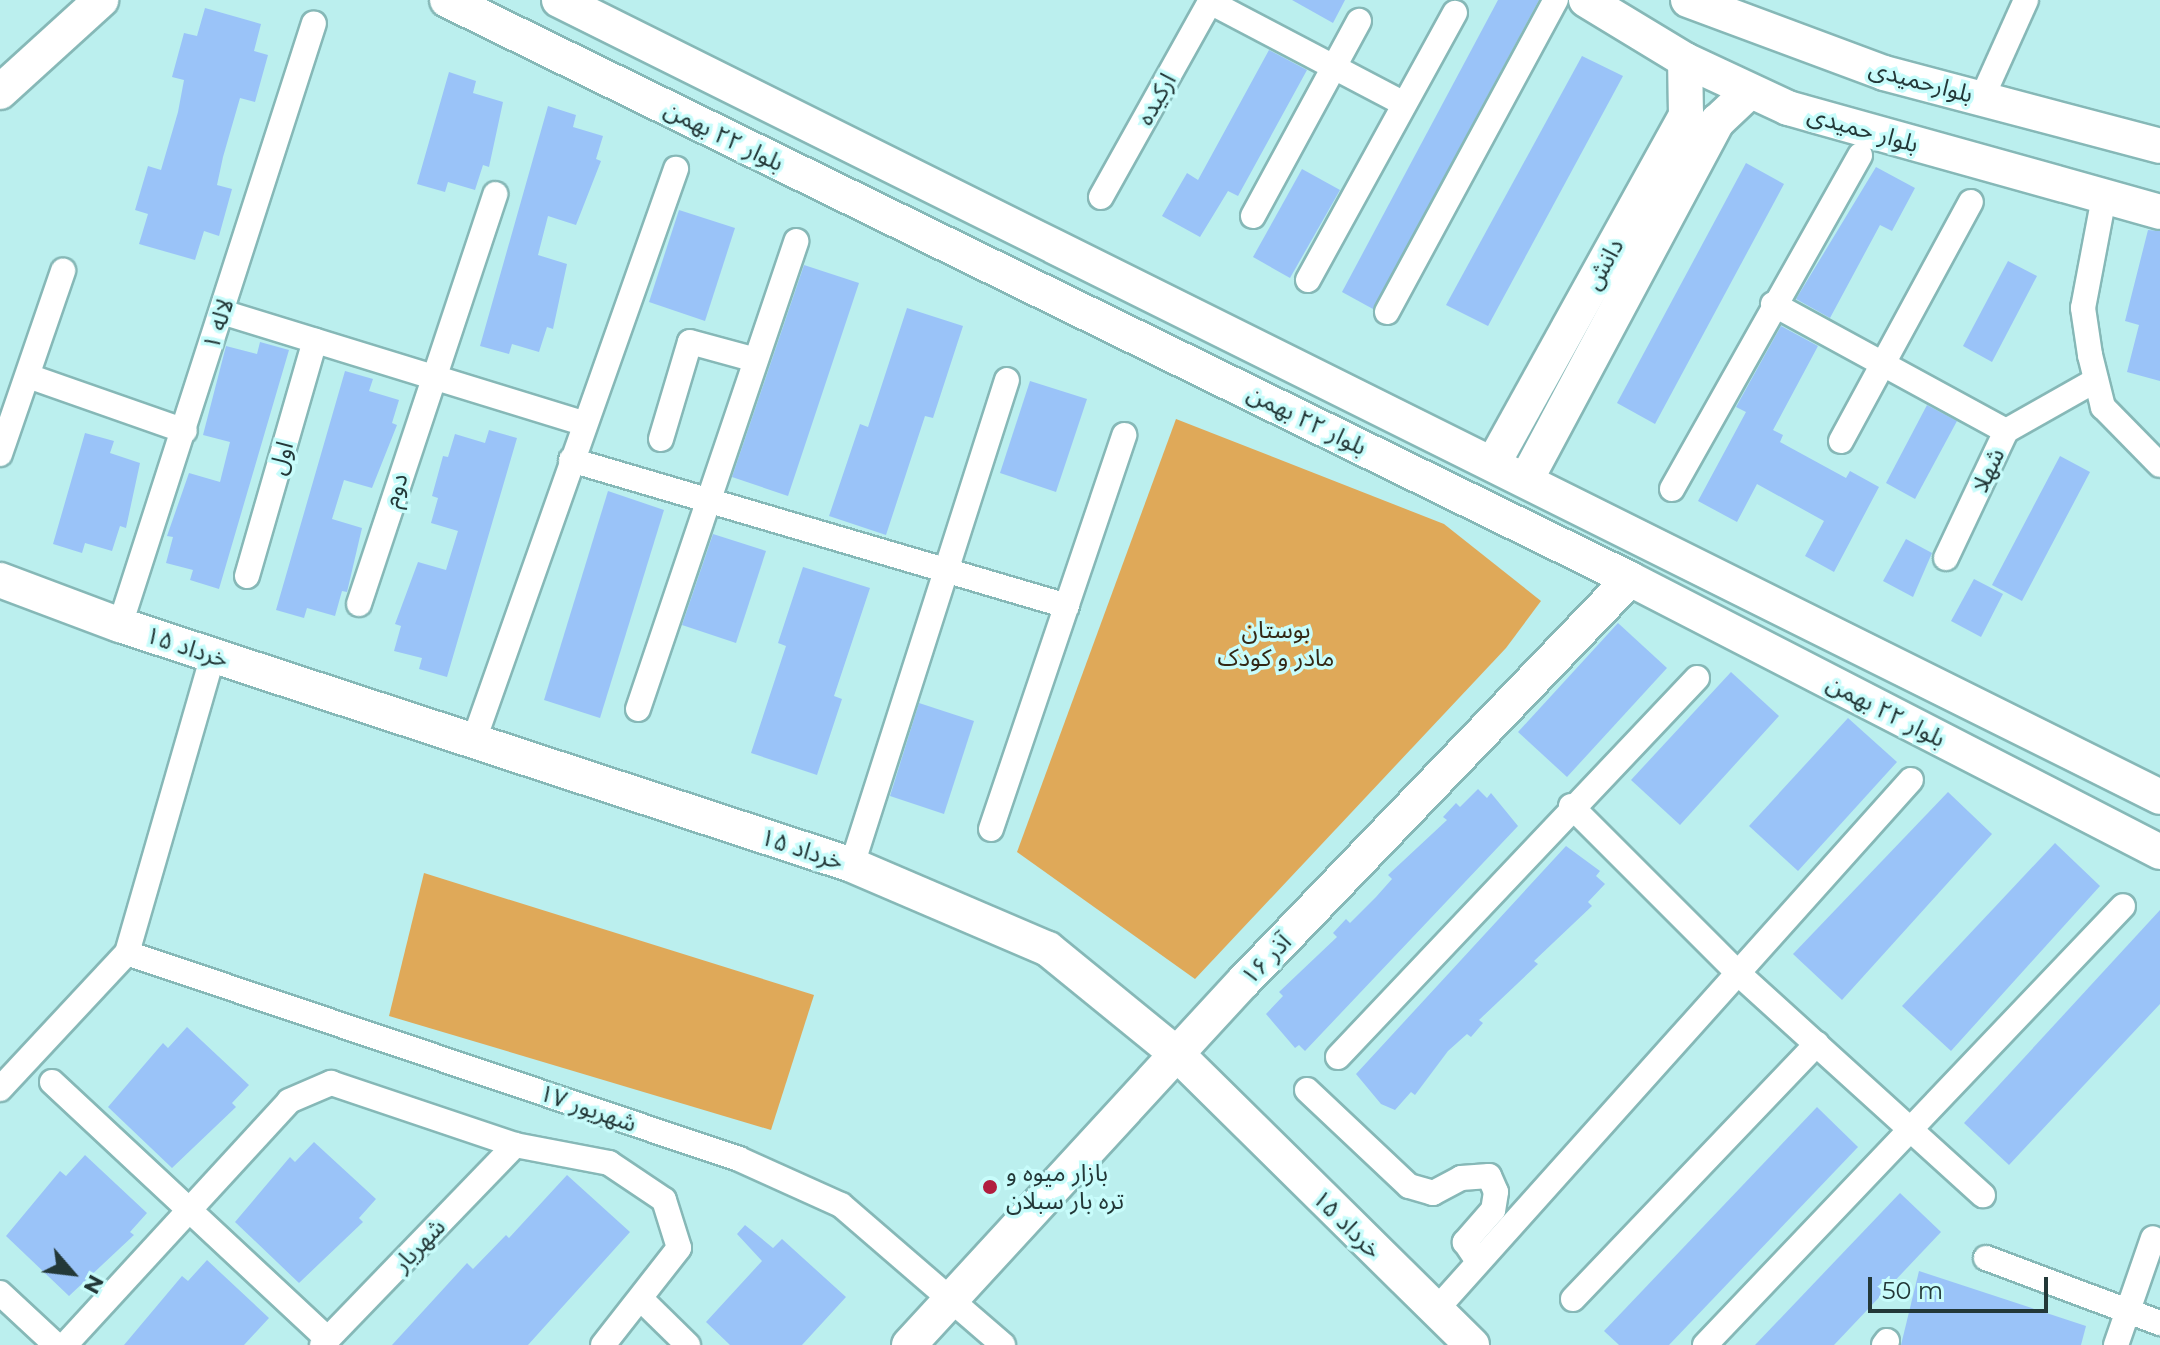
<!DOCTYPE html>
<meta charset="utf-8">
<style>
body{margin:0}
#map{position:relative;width:2160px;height:1345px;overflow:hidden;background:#bbefee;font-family:Montserrat,"Noto Sans Arabic",sans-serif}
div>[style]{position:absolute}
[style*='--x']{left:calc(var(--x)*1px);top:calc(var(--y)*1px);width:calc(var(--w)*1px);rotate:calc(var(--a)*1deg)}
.green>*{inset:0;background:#dfa959}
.building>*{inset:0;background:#9ac3f8}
.roads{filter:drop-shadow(2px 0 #86b8b7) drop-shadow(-2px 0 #86b8b7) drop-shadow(0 2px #86b8b7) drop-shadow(0 -2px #86b8b7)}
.street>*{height:24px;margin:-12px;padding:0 12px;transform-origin:12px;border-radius:12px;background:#fff}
.secondary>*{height:34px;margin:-17px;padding:0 17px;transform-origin:17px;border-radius:17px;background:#fff}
.dots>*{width:22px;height:22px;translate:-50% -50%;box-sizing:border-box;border:4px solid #c8fcfb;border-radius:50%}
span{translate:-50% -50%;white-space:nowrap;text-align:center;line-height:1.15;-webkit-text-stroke:7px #c8fcfb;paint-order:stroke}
.street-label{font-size:24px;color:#233838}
.park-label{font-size:24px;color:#332715}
.poi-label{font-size:24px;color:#233838}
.left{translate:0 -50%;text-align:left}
.north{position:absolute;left:32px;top:1233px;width:80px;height:80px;-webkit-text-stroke:6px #c8fcfb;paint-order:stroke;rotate:118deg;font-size:22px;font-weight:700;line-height:32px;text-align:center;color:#233838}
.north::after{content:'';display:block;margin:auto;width:28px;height:36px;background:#233838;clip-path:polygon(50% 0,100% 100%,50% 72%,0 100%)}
.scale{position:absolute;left:1868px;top:1277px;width:180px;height:36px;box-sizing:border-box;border:4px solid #233838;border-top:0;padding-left:10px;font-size:24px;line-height:28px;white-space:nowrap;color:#233838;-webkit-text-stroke:6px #c8fcfb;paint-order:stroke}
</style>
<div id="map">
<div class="green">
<div style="clip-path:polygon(1176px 419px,1444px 524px,1541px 601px,1506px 648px,1195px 979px,1017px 852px)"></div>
<div style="clip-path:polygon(424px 873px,814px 995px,771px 1130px,389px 1016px)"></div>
</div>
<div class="building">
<div style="clip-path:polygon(1292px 0,1345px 0,1333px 23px)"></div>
<div style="clip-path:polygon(1498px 0,1539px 0,1373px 309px,1342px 292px)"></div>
<div style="clip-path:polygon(205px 8px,261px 24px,254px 51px,268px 55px,255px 102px,240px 98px,223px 157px,217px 185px,232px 189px,219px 236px,204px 231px,195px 260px,139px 244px,148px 214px,135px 210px,148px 166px,161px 170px,178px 112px,184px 80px,172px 77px,184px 33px,197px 36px)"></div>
<div style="clip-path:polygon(1269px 50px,1307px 70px,1238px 196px,1228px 191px,1200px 237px,1162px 216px,1187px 173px,1198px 180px)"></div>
<div style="clip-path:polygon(1582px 56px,1623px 76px,1488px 326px,1446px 305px)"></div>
<div style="clip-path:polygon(449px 72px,476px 81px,473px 93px,503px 102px,489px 167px,483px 165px,475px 190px,448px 182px,445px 192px,417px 184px)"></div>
<div style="clip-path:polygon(548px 106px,576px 115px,573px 127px,603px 136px,596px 159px,601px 161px,576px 225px,548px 216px,538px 255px,567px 264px,553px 329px,547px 327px,539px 352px,512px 344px,509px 354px,480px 346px)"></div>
<div style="clip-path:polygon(1746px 163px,1784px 184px,1655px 424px,1617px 403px)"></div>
<div style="clip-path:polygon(1876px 167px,1915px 188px,1892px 231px,1880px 225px,1830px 318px,1796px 299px)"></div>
<div style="clip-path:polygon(1302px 169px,1340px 190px,1290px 278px,1253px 257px)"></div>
<div style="clip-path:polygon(679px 210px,735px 228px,705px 321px,649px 302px)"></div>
<div style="clip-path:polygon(2148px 230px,2160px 231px,2160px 381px,2127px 372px,2139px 325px,2125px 321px)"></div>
<div style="clip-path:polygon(2008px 261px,2037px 276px,1992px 362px,1963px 346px)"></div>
<div style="clip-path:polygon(804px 265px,859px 283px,788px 496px,732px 477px)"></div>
<div style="clip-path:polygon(907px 308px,963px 326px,933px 418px,925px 416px,886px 535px,829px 516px,860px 424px,868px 427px)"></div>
<div style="clip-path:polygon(1781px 326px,1818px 346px,1773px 430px,1783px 435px,1780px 442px,1846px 478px,1850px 471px,1879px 487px,1834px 572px,1805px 556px,1824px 521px,1757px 484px,1737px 522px,1698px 501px,1746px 412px,1736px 407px)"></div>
<div style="clip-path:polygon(260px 342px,289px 350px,219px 589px,190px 580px,193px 570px,166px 563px,173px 537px,167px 536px,189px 473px,220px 482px,230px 442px,203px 435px,226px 346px,257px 354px)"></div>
<div style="clip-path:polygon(345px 371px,373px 379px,369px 391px,399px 400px,392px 423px,397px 425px,372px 488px,344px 480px,332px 519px,362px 528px,347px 592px,342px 591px,335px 616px,307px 608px,304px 618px,276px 610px)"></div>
<div style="clip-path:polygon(1030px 381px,1087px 399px,1056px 492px,1000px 473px)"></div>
<div style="clip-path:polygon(1927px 405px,1957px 421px,1915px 499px,1886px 483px)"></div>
<div style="clip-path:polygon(489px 430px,517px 438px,447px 677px,419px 669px,422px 658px,394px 651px,401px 626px,395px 624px,418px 562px,446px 570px,458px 531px,431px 523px,438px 498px,432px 496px,443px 456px,448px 457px,455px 434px,485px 443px)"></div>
<div style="clip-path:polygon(85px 433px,114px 441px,110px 453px,140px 463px,126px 528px,120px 526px,112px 551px,85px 543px,82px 553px,53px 544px)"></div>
<div style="clip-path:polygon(2060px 456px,2090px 472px,2022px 601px,1992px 585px)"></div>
<div style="clip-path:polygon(608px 491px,664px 510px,600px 718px,544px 700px)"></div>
<div style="clip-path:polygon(713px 534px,766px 551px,736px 643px,682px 625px)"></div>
<div style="clip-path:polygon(1906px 539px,1932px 553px,1913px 597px,1883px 581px)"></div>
<div style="clip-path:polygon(803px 567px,870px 588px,834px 696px,842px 699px,817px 775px,751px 753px,786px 646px,778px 643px)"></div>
<div style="clip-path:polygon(1974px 579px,2003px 594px,1981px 637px,1951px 621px)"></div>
<div style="clip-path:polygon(1618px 623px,1667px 668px,1567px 777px,1518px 732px)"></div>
<div style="clip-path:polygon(1731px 672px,1779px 716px,1680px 825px,1631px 780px)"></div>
<div style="clip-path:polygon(919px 703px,974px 721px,944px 814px,890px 796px)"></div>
<div style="clip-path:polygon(1848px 718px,1897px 762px,1798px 871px,1749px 826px)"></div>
<div style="clip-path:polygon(1478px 789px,1487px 798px,1491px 793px,1518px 826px,1305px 1051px,1299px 1045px,1295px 1048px,1266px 1014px,1283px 996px,1279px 992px,1337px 937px,1333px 933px,1346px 919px,1350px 923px,1376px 897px,1392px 879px,1388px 875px,1447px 820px,1443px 817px,1456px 803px,1460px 807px)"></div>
<div style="clip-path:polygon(1948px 792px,1992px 834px,1842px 1000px,1793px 954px)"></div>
<div style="clip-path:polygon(2055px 843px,2100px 886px,1951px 1051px,1902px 1006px)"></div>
<div style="clip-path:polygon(1566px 846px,1600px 871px,1596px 876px,1605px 884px,1588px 902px,1592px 906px,1534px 961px,1538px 964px,1479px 1020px,1483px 1023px,1471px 1037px,1467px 1034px,1448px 1051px,1415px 1095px,1411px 1092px,1395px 1110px,1381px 1104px,1356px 1074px)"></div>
<div style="clip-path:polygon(2160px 910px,2160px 1004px,2009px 1165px,1964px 1123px)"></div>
<div style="clip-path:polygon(187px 1027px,249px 1085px,232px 1103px,236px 1107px,172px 1168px,108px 1107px,163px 1043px,168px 1048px)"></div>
<div style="clip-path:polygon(1817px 1107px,1858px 1147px,1669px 1345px,1619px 1345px,1604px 1331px)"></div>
<div style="clip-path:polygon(314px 1142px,376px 1199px,359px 1218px,363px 1222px,299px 1283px,235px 1222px,290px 1157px,295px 1162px)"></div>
<div style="clip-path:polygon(85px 1155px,147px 1213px,130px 1232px,134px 1235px,69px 1296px,6px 1236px,60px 1171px,66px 1176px)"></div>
<div style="clip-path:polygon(567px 1175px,630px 1232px,528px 1345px,392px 1345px,467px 1263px,473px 1269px,506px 1235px,509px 1238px)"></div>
<div style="clip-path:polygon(1900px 1193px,1941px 1232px,1834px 1345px,1755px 1345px)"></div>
<div style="clip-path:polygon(745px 1225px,773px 1248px,782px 1239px,846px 1297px,802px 1345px,730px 1345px,706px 1322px,762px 1261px,737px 1234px)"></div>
<div style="clip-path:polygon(207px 1260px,269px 1318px,244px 1345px,124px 1345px,182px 1276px,188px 1281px)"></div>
<div style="clip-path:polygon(1919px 1271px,2086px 1326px,2081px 1345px,1901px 1345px)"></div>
</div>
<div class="roads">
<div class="street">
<div style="--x:1210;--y:2;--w:219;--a:27.7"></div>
<div style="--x:1982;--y:98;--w:107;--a:-65.8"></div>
<div style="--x:1101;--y:197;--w:226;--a:-60.8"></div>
<div style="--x:2104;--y:197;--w:113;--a:100.7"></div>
<div style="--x:2083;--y:308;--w:48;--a:81.5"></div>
<div style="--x:2090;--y:355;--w:54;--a:76"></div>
<div style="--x:2103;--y:407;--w:81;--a:45.5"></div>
<div style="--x:1253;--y:216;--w:222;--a:-61.5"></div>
<div style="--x:1308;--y:280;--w:305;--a:-61.2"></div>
<div style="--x:1773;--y:304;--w:265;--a:28.6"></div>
<div style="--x:222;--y:312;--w:378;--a:17.1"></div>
<div style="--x:1387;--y:312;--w:355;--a:-61.6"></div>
<div style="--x:28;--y:376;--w:166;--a:19.3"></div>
<div style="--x:661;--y:439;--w:101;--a:-73.4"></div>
<div style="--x:690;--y:342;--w:68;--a:15.3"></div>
<div style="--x:1841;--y:441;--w:272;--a:-61.5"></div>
<div style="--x:0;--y:454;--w:194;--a:-71"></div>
<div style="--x:571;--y:460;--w:517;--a:16.4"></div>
<div style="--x:1672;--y:489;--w:383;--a:-60.6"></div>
<div style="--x:1946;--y:558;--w:140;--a:-64.7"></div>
<div style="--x:2006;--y:431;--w:103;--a:-29.5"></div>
<div style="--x:247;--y:576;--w:245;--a:-73.9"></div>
<div style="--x:359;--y:604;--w:432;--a:-71.6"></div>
<div style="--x:120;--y:625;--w:632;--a:-72.14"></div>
<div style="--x:638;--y:709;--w:494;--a:-71.3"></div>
<div style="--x:474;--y:740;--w:606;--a:-70.52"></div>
<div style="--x:1571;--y:806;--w:239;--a:45"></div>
<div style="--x:1740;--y:975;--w:328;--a:42.2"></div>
<div style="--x:991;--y:829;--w:416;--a:-71.3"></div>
<div style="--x:852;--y:865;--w:509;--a:-72.28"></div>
<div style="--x:127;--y:953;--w:646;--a:18.6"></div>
<div style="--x:739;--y:1159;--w:112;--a:24.3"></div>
<div style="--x:841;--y:1205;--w:214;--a:40.8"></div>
<div style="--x:1338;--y:1057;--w:522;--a:-46.55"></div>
<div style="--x:52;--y:1082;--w:377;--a:43"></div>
<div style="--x:0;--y:1089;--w:186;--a:-47"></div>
<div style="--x:127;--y:953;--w:309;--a:-73.9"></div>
<div style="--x:1307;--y:1090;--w:140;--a:43.3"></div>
<div style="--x:1409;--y:1186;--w:25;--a:16"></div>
<div style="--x:1433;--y:1193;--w:32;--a:-28"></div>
<div style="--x:1461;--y:1178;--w:28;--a:-4"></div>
<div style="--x:1489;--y:1176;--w:17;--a:66"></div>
<div style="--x:1496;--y:1192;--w:18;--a:99"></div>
<div style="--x:1493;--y:1210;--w:43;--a:131.2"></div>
<div style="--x:1465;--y:1242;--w:22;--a:56"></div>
<div style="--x:1986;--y:1258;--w:186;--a:20.5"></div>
<div style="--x:0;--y:1293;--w:76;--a:42.9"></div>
<div style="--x:1573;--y:1299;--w:353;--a:-46.3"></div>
<div style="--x:643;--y:1301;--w:63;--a:44.4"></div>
<div style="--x:1435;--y:1311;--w:713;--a:-48.13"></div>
<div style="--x:65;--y:1345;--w:331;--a:-47.4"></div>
<div style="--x:289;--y:1101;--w:46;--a:-23.2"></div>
<div style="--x:331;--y:1083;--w:194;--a:18.6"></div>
<div style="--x:515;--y:1145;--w:96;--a:10.8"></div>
<div style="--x:609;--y:1163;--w:66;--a:33.9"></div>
<div style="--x:664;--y:1200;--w:50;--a:72.6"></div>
<div style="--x:679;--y:1248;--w:123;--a:128.1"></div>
<div style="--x:322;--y:1345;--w:278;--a:-46"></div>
<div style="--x:1705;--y:1345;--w:606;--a:-46.4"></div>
<div style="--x:1884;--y:1345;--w:5;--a:-53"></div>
<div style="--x:2116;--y:1345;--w:113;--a:-70.9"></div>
</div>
<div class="secondary">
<div style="--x:447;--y:0;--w:1317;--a:26.08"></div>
<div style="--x:1630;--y:579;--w:596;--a:27.25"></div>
<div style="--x:559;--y:0;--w:1788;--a:26.46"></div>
<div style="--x:1586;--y:0;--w:116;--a:31.2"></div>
<div style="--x:1685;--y:60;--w:114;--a:25"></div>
<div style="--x:1788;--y:108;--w:386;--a:15.6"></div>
<div style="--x:1688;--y:0;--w:209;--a:20.4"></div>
<div style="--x:1884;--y:73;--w:285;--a:14.8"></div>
<div style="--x:0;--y:92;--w:137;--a:-42.3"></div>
<div style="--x:1494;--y:462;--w:397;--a:-61"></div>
<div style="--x:1686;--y:115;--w:55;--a:-91"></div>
<div style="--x:1527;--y:478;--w:405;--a:-61.9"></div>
<div style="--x:1718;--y:121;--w:44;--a:-43.2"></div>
<div style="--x:0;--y:580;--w:128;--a:20.6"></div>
<div style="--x:120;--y:625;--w:770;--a:18.15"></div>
<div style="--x:852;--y:865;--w:213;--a:23.2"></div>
<div style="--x:1048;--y:949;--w:168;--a:39.2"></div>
<div style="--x:1178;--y:1055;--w:413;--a:44.6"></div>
<div style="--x:909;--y:1345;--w:495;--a:-47.4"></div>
<div style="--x:1244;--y:981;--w:557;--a:-46.16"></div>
</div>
</div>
<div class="dots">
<div style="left:990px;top:1187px;background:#b11e3f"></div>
</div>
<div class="street-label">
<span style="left:1921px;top:81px;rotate:15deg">بلوارحمیدی</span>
<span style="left:1156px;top:99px;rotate:-61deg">ارکیده</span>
<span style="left:1863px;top:129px;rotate:16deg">بلوار حمیدی</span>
<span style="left:724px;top:136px;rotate:26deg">بلوار ۲۲ بهمن</span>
<span style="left:1604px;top:264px;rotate:-61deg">دانش</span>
<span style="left:218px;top:324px;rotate:-72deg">لاله ۱</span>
<span style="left:1307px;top:420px;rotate:26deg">بلوار ۲۲ بهمن</span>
<span style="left:281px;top:458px;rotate:-74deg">اول</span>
<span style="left:1988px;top:470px;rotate:-65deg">شهلا</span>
<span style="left:395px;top:490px;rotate:-72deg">دوم</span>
<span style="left:187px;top:647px;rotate:18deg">۱۵ خرداد</span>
<span style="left:1886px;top:711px;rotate:27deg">بلوار ۲۲ بهمن</span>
<span style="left:802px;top:849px;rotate:18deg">۱۵ خرداد</span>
<span style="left:1266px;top:959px;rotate:-46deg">۱۶ آذر</span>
<span style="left:588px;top:1108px;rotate:19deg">۱۷ شهریور</span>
<span style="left:1347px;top:1224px;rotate:45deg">۱۵ خرداد</span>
<span style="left:419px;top:1245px;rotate:-46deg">شهریار</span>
</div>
<div class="park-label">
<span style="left:1276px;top:644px">بوستان<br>مادر و کودک</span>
</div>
<div class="poi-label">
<span class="left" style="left:1006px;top:1187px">بازار میوه و<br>تره بار سبلان</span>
</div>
<div class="north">N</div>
<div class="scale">50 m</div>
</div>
